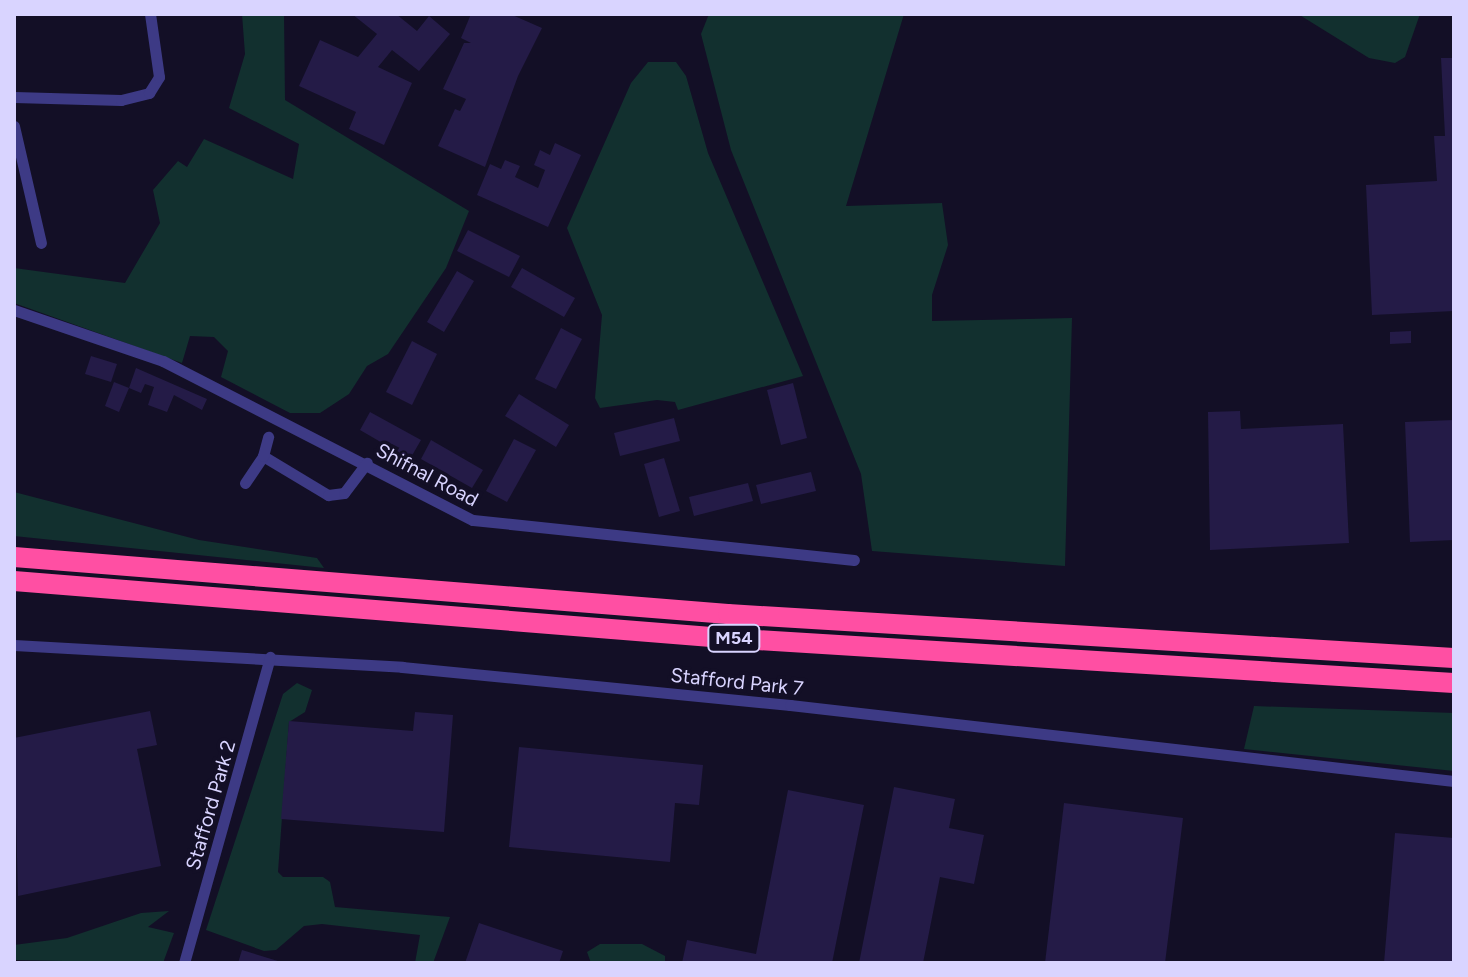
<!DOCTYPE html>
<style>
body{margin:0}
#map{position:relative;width:1468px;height:977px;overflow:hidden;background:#130f26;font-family:Figtree,sans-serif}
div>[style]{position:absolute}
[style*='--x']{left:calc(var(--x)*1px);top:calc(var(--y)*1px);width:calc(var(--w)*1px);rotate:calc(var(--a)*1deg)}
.green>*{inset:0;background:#12302f}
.building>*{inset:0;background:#241b47}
.minor>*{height:11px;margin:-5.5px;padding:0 5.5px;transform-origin:5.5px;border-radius:5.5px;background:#3d3a85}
.motorway>*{height:20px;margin:-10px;padding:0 10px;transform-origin:10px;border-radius:10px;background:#ff4fa3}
span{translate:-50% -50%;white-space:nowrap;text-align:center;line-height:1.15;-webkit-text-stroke:7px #130f26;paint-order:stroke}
.shield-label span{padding:2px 6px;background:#130f26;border:2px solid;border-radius:6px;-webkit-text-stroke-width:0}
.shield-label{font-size:18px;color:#d9d4ff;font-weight:700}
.street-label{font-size:20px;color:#d9d4ff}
.frame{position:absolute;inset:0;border:16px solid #d9d4ff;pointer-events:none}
</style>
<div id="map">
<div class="green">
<div style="clip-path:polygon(242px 14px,284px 14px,285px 100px,469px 211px,446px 268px,388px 354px,367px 366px,349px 394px,320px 413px,290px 413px,221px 377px,228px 351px,214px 337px,190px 336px,182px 363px,14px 303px,14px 268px,125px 283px,160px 223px,153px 190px,178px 161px,187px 167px,204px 139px,293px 179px,299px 144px,229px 108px,245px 54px)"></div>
<div style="clip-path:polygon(709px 14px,904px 14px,846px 206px,942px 203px,948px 245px,932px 295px,932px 321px,1072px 318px,1065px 566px,872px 551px,861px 474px,731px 150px,701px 34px)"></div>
<div style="clip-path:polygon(1298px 14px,1420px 14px,1405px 57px,1395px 63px,1369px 58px)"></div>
<div style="clip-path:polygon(648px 62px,676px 62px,686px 76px,708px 153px,803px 376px,678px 410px,675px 402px,657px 400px,600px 408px,595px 398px,602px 315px,567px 228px,631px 83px)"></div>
<div style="clip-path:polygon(14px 492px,199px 540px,317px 558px,324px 568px,14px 536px)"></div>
<div style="clip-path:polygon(297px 683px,312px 690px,305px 712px,289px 722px,278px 872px,283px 877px,323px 877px,330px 882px,335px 907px,450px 917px,433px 963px,415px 963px,420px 935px,322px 924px,304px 926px,276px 950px,264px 951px,206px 930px,283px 694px)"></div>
<div style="clip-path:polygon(1254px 706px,1454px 713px,1454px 771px,1244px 749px)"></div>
<div style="clip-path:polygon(169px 911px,148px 927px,174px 933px,163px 963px,14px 960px,14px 945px,67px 938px,141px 913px)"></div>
<div style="clip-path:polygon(600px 944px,642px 944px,665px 956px,665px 963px,591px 963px,587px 952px)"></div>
</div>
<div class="building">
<div style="clip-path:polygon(352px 14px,396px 14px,417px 31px,429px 16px,450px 34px,419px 71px,392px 50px,378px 67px,412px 83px,384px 145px,349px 129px,356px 112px,299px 86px,320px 40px,358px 57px,377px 34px)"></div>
<div style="clip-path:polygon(471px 14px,510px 14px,542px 28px,518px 76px,485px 167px,438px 146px,455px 109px,460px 111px,466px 99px,443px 89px,464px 43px,471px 43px,461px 38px)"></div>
<div style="clip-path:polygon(1441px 58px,1454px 58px,1454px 311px,1372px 315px,1366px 185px,1437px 181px,1434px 136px,1445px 136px)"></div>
<div style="clip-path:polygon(555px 143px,581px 155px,548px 227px,477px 195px,490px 164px,501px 169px,505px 160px,520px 166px,515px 177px,538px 188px,545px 170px,534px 165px,540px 150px,550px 155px)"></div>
<div style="clip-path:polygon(468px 230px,520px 256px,509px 277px,457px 251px)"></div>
<div style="clip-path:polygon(522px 268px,575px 298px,564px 317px,511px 287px)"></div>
<div style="clip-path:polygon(457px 271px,474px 281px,444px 332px,427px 322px)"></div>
<div style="clip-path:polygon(561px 328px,582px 339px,556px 389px,535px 379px)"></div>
<div style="clip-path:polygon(1411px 331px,1411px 343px,1390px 344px,1390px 332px)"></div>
<div style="clip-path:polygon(412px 341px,437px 354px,412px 405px,386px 392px)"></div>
<div style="clip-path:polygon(91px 356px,117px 364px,111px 382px,85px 374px)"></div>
<div style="clip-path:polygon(136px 368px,207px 399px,202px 410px,174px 395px,167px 412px,148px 405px,154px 387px,145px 384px,141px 393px,129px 388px)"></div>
<div style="clip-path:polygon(114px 382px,129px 388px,119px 412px,105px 406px)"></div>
<div style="clip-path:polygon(793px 383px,807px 438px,781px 445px,767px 390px)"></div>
<div style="clip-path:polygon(519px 394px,569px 425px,556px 447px,505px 416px)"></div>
<div style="clip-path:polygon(1240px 411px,1241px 429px,1343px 424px,1349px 543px,1210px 550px,1208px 412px)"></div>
<div style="clip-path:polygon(370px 412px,421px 440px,410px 459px,360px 430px)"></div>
<div style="clip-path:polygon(674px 418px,680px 441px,620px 456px,614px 433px)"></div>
<div style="clip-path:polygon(1454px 420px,1454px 540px,1410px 542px,1405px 422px)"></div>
<div style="clip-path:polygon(514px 439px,536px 450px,507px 502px,486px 491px)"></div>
<div style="clip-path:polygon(431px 440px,483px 470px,472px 488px,421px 459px)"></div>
<div style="clip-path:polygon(664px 458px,680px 511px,659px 517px,644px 464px)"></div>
<div style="clip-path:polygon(811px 472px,816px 491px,761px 504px,756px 485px)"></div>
<div style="clip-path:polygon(748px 483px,753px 501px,694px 516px,689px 497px)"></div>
<div style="clip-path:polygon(150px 711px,157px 745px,137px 749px,161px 866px,18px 896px,14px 738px)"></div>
<div style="clip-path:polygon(415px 712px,453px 715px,444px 832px,281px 819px,289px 721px,413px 731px)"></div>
<div style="clip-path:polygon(519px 747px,703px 765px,699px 805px,675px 803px,670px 862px,509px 847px)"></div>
<div style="clip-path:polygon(894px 787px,955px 799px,949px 828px,984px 835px,974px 884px,940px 877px,923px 963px,859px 963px)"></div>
<div style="clip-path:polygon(788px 790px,864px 805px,832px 963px,682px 963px,687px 940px,756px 954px)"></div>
<div style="clip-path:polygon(1064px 803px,1183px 818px,1165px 963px,1045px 963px)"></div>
<div style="clip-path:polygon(1395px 833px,1454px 838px,1454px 963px,1384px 963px)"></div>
<div style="clip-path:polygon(479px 923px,563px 951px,559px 963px,465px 963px)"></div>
<div style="clip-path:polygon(242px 950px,281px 962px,281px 963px,238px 963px)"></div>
</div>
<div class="minor">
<div style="--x:14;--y:97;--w:107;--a:1.6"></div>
<div style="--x:121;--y:100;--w:29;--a:-14"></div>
<div style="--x:149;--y:93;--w:19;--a:-58"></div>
<div style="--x:159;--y:77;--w:64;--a:-98.1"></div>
<div style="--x:14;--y:126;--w:120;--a:77"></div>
<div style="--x:14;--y:310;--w:157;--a:18.9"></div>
<div style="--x:163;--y:361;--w:348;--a:27.2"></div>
<div style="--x:473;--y:520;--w:383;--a:6"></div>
<div style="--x:263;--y:456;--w:76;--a:31"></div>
<div style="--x:328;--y:495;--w:16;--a:-7"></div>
<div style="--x:344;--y:493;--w:38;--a:-53"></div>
<div style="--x:245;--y:483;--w:32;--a:-56"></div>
<div style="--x:263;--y:456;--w:20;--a:-75"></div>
<div style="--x:14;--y:645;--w:389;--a:3.2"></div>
<div style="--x:402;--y:667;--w:390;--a:5.6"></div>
<div style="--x:790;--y:705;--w:668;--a:6.53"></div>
<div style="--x:184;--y:963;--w:318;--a:-74.3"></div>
</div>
<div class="motorway">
<div style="--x:14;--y:557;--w:716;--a:4.56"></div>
<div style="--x:728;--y:614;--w:727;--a:3.47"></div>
<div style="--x:14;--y:581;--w:712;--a:4.59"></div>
<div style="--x:724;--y:638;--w:731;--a:3.53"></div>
</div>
<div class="shield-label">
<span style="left:734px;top:638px">M54</span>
</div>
<div class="street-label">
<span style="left:427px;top:475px;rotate:28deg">Shifnal Road</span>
<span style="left:737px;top:682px;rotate:6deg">Stafford Park 7</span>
<span style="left:211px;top:805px;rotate:-74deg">Stafford Park 2</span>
</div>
<div class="frame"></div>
</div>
